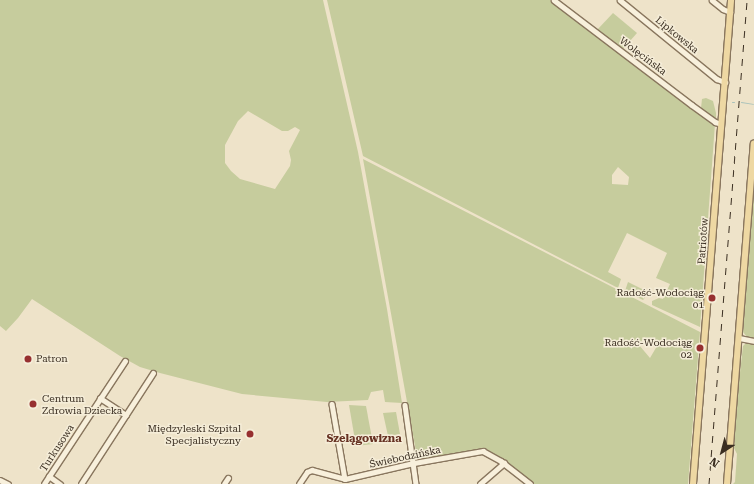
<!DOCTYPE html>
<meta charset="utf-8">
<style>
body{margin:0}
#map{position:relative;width:754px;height:484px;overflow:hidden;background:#eee3c9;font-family:"Roboto Serif",serif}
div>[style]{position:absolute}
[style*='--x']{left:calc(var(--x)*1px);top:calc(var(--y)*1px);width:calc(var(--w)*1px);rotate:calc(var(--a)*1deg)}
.green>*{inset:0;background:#c6cc9d}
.stream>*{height:1px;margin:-0.5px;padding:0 0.5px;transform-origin:0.5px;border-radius:0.5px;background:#a9c2bb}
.roads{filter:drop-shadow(1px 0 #89765e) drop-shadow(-1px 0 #89765e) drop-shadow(0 1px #89765e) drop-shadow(0 -1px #89765e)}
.minor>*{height:4.5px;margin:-2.25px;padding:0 2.25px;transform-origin:2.25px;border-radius:2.25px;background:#f8f0dc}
.major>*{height:5.5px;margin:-2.75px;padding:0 2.75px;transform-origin:2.75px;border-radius:2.75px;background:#eed8a3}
.rail>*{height:1px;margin-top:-0.5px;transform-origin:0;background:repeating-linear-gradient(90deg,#3a2e21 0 7px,transparent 0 14px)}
.dots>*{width:11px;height:11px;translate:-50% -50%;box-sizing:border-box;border:2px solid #f5edd8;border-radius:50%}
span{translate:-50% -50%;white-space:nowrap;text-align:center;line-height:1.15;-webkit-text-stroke:3px #f5edd8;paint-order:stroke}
.street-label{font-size:10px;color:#3a2e21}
.poi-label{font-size:10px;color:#3a2e21}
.right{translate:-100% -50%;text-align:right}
.left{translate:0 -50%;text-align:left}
.neighbourhood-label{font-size:11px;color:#663122;font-weight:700}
.north{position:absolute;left:702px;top:432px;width:40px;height:40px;-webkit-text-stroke:3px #f5edd8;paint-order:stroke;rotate:216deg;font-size:11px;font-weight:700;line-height:16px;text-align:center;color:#3a2e21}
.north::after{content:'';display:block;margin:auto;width:14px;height:18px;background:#3a2e21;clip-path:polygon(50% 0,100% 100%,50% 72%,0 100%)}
</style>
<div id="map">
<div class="green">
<div style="clip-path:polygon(evenodd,0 0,323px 0,358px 152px,387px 309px,402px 403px,385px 402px,383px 390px,371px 392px,368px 400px,327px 402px,242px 394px,160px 373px,140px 367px,120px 356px,32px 299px,18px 318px,6px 331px,0 326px,0 0,248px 111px,282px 131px,288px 131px,295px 127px,300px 130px,289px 151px,291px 160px,290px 166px,275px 189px,240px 179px,231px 171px,225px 163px,225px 145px,238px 121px,248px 111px)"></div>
<div style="clip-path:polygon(evenodd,327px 0,550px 0,715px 124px,700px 327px,652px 305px,652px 301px,659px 298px,663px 299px,670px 284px,656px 278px,667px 253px,627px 233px,608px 272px,621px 279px,618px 288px,363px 156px,327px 0,618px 167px,629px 177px,628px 185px,612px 184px,612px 175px,618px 167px)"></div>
<div style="clip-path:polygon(613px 13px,637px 33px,622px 50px,597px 30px)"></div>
<div style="clip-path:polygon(706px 98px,713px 101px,716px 113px,716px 118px,713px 119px,701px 108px,702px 99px)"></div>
<div style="clip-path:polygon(evenodd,363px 159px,700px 332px,688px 484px,533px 484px,504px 461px,484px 449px,420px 459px,417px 457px,363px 159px,644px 337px,657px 346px,650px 358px,639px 345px,644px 337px)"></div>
<div style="clip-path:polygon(754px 187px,754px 338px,747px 337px,743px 332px)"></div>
<div style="clip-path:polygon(628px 282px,648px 292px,644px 299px,643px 300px,625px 291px)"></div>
<div style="clip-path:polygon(746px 343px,754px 344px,754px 484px,733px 484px,735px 482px,737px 454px,734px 448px,738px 390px,743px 346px)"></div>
<div style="clip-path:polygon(349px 405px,366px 406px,373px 444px,356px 446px)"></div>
<div style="clip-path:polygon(396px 412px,400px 434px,388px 436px,383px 413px)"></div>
</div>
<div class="stream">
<div style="--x:732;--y:102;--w:2;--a:0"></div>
<div style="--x:741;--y:102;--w:12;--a:9"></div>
</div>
<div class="roads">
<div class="minor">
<div style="--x:554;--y:0;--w:173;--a:37.3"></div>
<div style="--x:692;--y:105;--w:29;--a:36"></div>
<div style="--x:715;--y:122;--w:6;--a:18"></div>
<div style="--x:620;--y:0;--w:125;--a:39.2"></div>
<div style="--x:717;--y:79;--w:9;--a:21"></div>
<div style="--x:712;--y:0;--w:14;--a:39"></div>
<div style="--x:723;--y:9;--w:8;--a:23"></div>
<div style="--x:739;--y:338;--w:15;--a:11"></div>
<div style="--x:100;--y:398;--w:31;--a:33"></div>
<div style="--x:332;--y:404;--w:76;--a:80.2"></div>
<div style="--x:405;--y:405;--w:80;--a:82.1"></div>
<div style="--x:49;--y:476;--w:14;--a:36"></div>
<div style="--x:0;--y:480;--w:9;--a:27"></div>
<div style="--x:44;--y:484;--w:147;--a:-56.6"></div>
<div style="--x:81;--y:484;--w:132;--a:-57"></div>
<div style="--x:224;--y:484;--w:7;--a:-56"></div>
<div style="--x:299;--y:484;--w:14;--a:-56"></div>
<div style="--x:307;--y:472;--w:5;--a:-22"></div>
<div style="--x:312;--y:470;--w:34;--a:15"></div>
<div style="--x:345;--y:479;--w:71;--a:-13.1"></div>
<div style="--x:414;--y:463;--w:70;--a:-9.9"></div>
<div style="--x:483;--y:451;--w:21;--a:29"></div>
<div style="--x:501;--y:461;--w:37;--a:38"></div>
<div style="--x:480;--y:484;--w:32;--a:-41"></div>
</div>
<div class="major">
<div style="--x:693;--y:484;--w:485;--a:-85.5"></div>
<div style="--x:727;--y:484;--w:341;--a:-85.5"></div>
</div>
</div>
<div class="rail">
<div style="--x:709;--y:484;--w:485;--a:-85.5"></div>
</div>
<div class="dots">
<div style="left:712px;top:298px;background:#973030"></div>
<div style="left:700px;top:348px;background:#973030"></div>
<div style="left:28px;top:359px;background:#973030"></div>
<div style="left:33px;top:404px;background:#973030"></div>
<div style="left:250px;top:434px;background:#973030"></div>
</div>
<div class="street-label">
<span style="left:677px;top:35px;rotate:39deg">Lipkowska</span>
<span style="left:643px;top:56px;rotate:37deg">Wolęcińska</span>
<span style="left:703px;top:241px;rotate:-86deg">Patriotów</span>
<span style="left:57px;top:448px;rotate:-57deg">Turkusowa</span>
<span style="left:405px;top:457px;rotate:-12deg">Świebodzińska</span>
</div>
<div class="poi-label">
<span class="right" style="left:704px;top:298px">Radość-Wodociąg<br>01</span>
<span class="right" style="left:692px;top:348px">Radość-Wodociąg<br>02</span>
<span class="left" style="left:36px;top:359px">Patron</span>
<span class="left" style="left:42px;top:404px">Centrum<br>Zdrowia Dziecka</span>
<span class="right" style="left:241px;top:434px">Międzyleski Szpital<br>Specjalistyczny</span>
</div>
<div class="neighbourhood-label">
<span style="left:364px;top:439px">Szelągowizna</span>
</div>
<div class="north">N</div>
</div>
